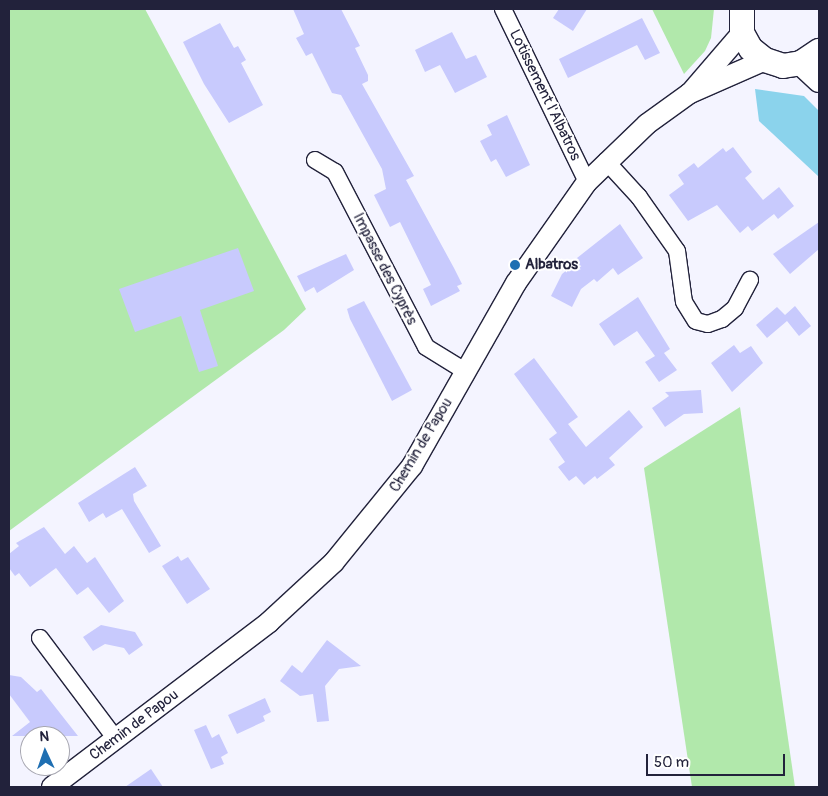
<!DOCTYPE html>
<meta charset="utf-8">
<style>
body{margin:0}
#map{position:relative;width:828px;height:796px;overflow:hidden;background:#f4f4ff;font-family:Pangolin,sans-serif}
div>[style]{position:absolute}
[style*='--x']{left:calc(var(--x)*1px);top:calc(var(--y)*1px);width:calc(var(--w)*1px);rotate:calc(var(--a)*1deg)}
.green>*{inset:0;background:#b1e8ab}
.water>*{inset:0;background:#8bd3ec}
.building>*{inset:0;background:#c8cafd}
.roads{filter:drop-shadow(1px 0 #22223b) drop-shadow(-1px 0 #22223b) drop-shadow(0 1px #22223b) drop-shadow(0 -1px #22223b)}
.minor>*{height:16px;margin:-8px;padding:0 8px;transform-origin:8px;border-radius:8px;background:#fff}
.tertiary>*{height:20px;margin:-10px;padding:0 10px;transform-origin:10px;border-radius:10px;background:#fff}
.secondary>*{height:24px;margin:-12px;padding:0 12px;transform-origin:12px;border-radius:12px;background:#fff}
.dots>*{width:14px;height:14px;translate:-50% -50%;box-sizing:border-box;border:2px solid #fff;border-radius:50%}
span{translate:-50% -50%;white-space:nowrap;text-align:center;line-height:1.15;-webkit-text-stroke:4px #fff;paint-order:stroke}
.street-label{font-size:15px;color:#22223b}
.poi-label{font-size:15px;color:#22223b;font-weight:700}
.left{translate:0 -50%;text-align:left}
.frame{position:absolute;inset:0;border:10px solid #22223b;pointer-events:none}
.north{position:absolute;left:20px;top:726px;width:50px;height:50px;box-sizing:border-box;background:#fff;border:1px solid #a7a7b1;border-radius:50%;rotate:357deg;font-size:14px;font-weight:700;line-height:20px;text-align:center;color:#22223b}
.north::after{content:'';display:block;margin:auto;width:18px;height:22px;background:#1f6fb2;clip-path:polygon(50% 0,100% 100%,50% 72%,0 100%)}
.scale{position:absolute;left:646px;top:754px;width:139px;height:22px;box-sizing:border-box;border:2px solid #22223b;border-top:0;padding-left:6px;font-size:15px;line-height:18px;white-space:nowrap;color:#22223b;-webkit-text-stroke:4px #fff;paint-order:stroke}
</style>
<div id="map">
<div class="green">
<div style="clip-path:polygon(9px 9px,145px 9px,306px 309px,284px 330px,9px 531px)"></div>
<div style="clip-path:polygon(652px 9px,714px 9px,711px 38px,705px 51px,684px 74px)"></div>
<div style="clip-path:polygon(740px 407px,795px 787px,692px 787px,644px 468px)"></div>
</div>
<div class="water">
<div style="clip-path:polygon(755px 89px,804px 96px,819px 111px,819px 177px,759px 121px)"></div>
</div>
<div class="building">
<div style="clip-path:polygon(293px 9px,341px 9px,360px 46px,355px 48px,368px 75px,368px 81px,362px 84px,414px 176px,406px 180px,454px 268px,462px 284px,457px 286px,460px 291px,431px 306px,423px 289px,431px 285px,400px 222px,390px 227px,374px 195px,386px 189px,382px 169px,341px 95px,332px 93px,312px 53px,306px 56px,296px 38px,304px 34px)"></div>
<div style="clip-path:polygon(559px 9px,587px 9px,573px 31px,553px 18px)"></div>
<div style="clip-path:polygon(642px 18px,660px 53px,645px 60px,637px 45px,568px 78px,559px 59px)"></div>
<div style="clip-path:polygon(220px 23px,234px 48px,238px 46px,246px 60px,241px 63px,263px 105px,229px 123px,204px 84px,183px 42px)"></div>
<div style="clip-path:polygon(452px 32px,466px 59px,476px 55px,487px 77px,455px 93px,440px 65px,425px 72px,415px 50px)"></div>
<div style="clip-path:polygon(507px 115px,530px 165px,506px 177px,496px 159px,491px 162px,480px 141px,492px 135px,487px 125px)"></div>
<div style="clip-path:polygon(733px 147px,752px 172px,745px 178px,763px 200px,779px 187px,794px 206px,778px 219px,774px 214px,752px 231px,748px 226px,740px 233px,717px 205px,688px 221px,669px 195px,684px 184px,678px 175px,694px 163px,698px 168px,723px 148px,726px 152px)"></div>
<div style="clip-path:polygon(819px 222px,819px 249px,790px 274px,773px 254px)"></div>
<div style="clip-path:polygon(620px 224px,643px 258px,618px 275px,613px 268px,597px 282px,594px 279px,581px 289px,572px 307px,551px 296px,562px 274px,579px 260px,577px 258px)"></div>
<div style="clip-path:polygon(238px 248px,254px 291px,200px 310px,218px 366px,199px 372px,181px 316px,135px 332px,119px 289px)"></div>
<div style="clip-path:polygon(346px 254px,354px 270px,317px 293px,314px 287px,305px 292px,297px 276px)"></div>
<div style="clip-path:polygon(638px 297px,670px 349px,664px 353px,677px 370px,659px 382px,645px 362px,655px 356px,637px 331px,614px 346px,599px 324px)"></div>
<div style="clip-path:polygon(364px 301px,412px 390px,392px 401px,350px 319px,347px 309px)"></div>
<div style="clip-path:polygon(795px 306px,811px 326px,799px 336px,787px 321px,767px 338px,756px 325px,777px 307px,785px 315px)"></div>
<div style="clip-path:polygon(734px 345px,740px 353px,751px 346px,763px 363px,732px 392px,711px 363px)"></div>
<div style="clip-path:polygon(534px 358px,578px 417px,568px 424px,586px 447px,629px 410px,643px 427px,609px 458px,615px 465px,597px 479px,595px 476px,584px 485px,576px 476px,569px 481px,558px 467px,565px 462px,549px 439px,557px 433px,514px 374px)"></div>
<div style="clip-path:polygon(701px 390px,703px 413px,684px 414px,665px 427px,652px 408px,669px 396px,665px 392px)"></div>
<div style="clip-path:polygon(135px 467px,147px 486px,133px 494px,134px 501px,161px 546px,149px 553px,122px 509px,106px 518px,103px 513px,89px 522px,78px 503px)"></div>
<div style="clip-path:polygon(44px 527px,65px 554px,74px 546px,87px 563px,95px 557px,124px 601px,109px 613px,88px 587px,77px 595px,56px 568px,30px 587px,19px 573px,15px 576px,9px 568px,9px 554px,19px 546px,16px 543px)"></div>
<div style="clip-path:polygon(178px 556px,181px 561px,188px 557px,210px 589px,187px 604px,162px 566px)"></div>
<div style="clip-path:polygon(101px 625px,135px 632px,143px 645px,129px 655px,124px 648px,105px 644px,93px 651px,83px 637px)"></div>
<div style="clip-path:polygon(327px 640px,361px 666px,339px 669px,325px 686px,329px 721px,317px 722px,313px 694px,300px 696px,280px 681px,292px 665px,302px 673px)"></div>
<div style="clip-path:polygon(9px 675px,21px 677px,37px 692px,41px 689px,78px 736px,12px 736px,30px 722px,9px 694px)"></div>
<div style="clip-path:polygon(265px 698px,271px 712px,263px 716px,265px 721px,237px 734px,228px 715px)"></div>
<div style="clip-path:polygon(206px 725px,212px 738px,219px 734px,228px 753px,221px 757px,224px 764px,211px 769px,194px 730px)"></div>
<div style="clip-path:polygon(151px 769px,163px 787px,125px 787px)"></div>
</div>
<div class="roads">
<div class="minor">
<div style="--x:503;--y:9;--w:192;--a:64.1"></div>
<div style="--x:315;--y:160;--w:23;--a:31"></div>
<div style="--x:335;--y:172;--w:197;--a:62.5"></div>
<div style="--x:426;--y:347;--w:46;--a:31.6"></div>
<div style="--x:606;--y:161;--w:49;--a:47.5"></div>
<div style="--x:639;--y:197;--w:66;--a:54.9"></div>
<div style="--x:677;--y:251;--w:51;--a:82.2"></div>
<div style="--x:684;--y:302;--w:22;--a:58"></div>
<div style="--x:696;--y:321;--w:12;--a:14"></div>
<div style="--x:708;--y:324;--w:15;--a:-20"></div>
<div style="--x:722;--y:319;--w:17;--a:-40"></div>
<div style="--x:735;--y:308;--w:32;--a:-62"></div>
<div style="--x:40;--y:638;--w:125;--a:53.1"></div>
</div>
<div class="tertiary">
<div style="--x:693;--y:90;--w:75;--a:-49.3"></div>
<div style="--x:52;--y:787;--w:273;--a:-37.2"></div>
<div style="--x:269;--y:622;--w:88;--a:-42.7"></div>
<div style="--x:334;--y:562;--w:124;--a:-50.9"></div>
<div style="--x:412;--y:466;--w:210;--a:-60.4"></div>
<div style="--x:516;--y:283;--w:123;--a:-54.9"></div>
<div style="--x:587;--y:182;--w:83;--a:-44"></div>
<div style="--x:647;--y:124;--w:53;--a:-35.8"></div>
<div style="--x:690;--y:93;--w:82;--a:-23.7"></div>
</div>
<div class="secondary">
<div style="--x:742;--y:9;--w:24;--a:90"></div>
<div style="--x:742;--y:33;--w:18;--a:61"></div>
<div style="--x:751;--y:49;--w:18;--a:38"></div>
<div style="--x:765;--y:60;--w:19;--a:18"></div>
<div style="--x:783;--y:66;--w:18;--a:-9"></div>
<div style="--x:801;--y:63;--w:22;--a:-34"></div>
<div style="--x:801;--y:63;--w:25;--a:43"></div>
</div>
</div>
<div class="dots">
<div style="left:515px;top:265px;background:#1f6fb2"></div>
</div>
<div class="street-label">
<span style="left:545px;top:95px;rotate:64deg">Lotissement l'Albatros</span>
<span style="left:385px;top:269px;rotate:63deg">Impasse des Cyprès</span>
<span style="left:421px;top:445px;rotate:-59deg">Chemin de Papou</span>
<span style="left:134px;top:725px;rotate:-37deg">Chemin de Papou</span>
</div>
<div class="poi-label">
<span class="left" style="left:525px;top:265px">Albatros</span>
</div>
<div class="frame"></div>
<div class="north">N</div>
<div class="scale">50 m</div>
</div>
